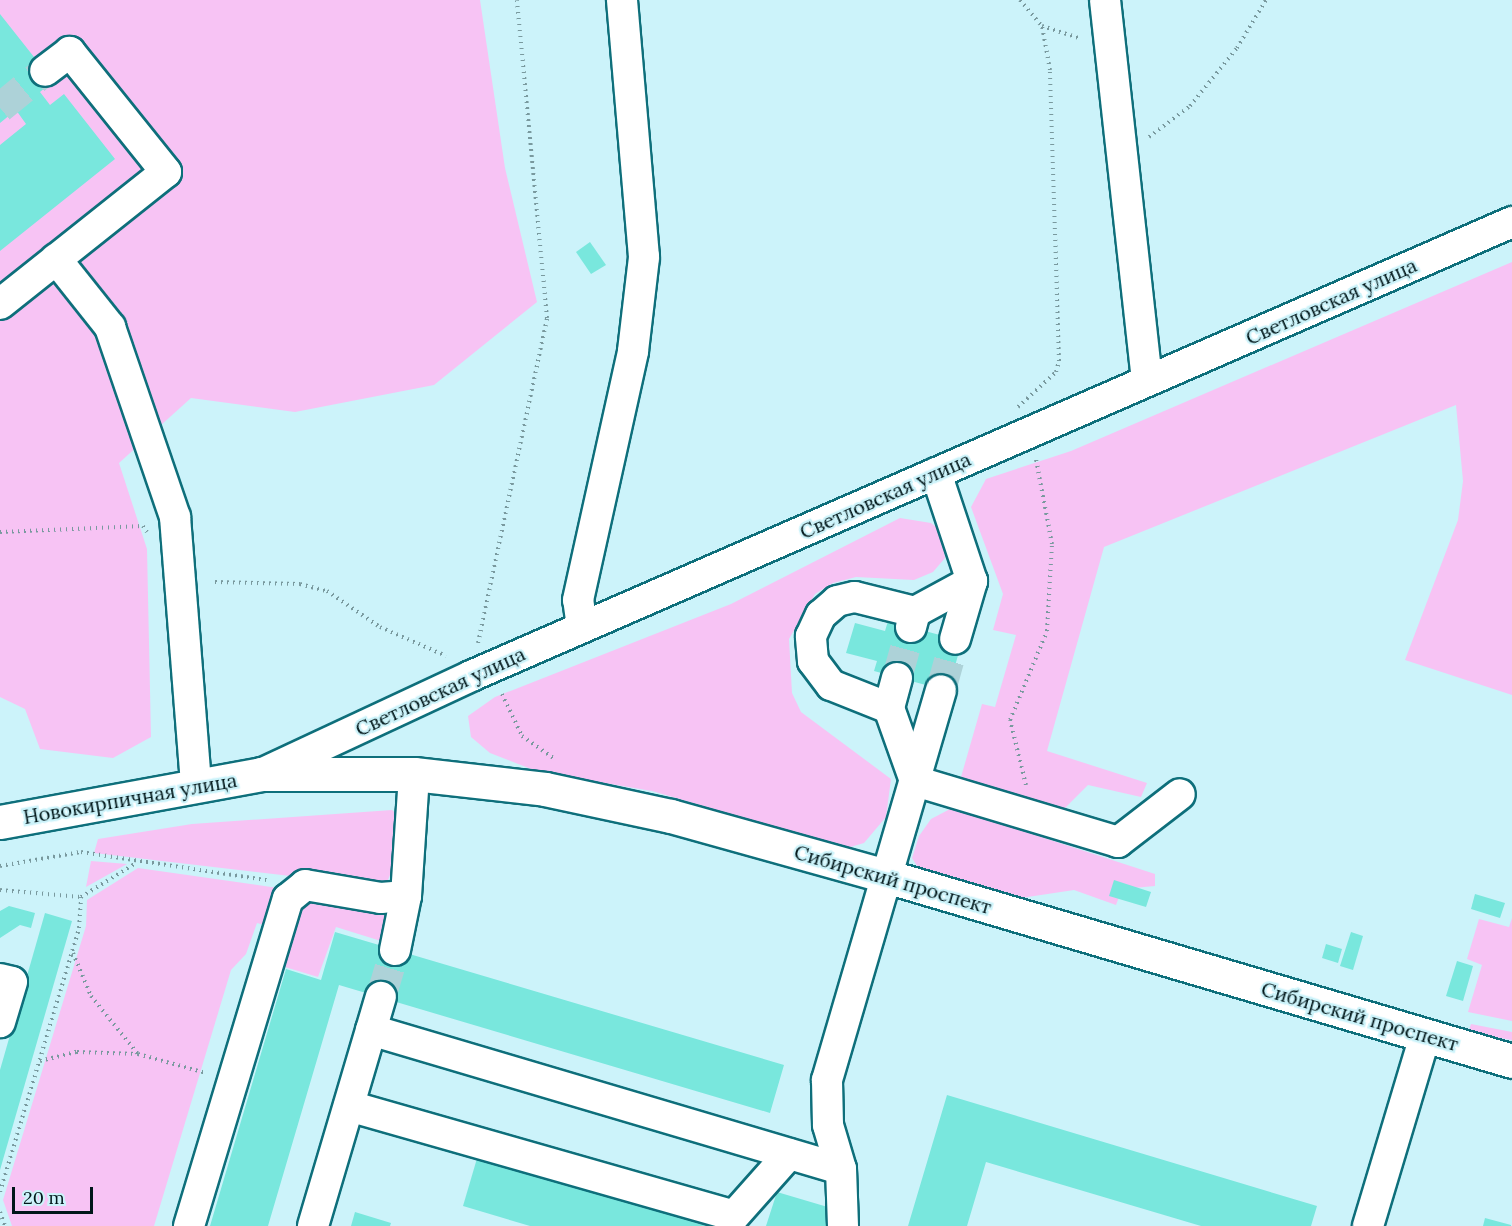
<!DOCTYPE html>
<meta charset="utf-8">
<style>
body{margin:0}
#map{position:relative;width:1512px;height:1226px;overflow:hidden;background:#ccf3fa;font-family:Lora,serif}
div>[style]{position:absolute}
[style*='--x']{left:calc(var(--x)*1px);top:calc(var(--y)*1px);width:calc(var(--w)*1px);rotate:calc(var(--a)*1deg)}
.green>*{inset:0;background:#f7c3f4}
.building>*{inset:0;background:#79e7dd}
.minor-tunnel>*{height:30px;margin-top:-15px;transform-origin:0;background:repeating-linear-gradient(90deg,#add2d8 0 30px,transparent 0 45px)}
.path>*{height:4px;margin-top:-2px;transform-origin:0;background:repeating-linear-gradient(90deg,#79999e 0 1.5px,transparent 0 6px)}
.roads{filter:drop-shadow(2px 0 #0e6f7b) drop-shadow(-2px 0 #0e6f7b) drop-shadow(0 2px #0e6f7b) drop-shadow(0 -2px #0e6f7b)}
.minor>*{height:30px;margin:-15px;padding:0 15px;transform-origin:15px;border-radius:15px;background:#fff}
.major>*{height:33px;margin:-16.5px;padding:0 16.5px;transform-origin:16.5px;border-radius:16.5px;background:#fff}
span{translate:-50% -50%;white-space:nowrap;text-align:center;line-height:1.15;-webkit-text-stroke:4.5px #ccf3fa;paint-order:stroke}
.street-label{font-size:20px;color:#001619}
.scale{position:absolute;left:12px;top:1187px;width:81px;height:27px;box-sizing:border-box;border:3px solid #001619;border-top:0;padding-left:8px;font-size:18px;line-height:21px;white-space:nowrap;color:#001619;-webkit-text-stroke:4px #ccf3fa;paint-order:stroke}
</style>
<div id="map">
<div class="green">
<div style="clip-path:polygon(0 0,480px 0,505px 168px,537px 302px,434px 385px,295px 412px,191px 398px,119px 463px,147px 549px,151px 737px,113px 758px,40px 749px,25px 709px,0 697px)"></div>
<div style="clip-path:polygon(1512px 262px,1512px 695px,1405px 660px,1458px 520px,1463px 481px,1456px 405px,1104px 547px,1047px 751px,1147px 783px,1141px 797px,1088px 785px,1060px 813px,959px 784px,982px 704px,995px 707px,1016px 635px,993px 630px,1003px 594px,971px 507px,986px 479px,1071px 451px)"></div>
<div style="clip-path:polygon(900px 518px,931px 523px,941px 531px,945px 558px,933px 572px,914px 580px,856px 577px,833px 583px,815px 594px,789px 639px,792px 693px,801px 712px,891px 779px,886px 817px,864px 843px,847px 848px,652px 791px,539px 772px,490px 753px,471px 737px,468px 716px,495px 697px,731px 604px)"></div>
<div style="clip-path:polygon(952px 808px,1155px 874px,1155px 886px,1122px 889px,1116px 905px,1074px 890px,1014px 899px,919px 869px,912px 858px,919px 836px,931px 819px)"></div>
<div style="clip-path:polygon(392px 810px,400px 817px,402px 846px,385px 887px,94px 853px,98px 839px,192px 824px)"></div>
<div style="clip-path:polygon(91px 861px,127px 864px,86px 887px)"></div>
<div style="clip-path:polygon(138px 868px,285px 889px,271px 927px,257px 923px,246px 954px,231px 970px,154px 1226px,12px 1226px,3px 1200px,86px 926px,87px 900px)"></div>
<div style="clip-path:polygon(302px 896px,388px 909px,381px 941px,336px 927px,318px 977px,285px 967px,279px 982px,271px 980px)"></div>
<div style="clip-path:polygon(1512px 918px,1512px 1021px,1468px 1012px,1482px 965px,1467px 959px,1479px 919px,1509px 927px)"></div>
<div style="clip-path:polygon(1471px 1024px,1512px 1032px,1512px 1040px,1481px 1035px,1469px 1030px)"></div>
</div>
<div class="building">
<div style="clip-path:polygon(0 14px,53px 81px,40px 92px,50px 105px,64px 94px,115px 159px,0 251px,0 145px,26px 124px,16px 110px,0 123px)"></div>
<div style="clip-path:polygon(590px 242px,606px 265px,591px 274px,576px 252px)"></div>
<div style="clip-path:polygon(888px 621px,962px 641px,948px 691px,874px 671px,877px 661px,846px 653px,855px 623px,885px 631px)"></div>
<div style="clip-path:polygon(1114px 880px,1151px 892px,1146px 907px,1109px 896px)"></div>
<div style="clip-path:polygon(1475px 894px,1505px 903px,1500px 918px,1471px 909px)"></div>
<div style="clip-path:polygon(9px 906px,35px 913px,31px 928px,20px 925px,0 938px,0 911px)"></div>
<div style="clip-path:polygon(45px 913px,72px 921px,0 1170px,0 1070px)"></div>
<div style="clip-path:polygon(335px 932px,784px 1065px,770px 1113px,339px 985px,268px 1226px,210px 1226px,286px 969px,321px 980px)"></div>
<div style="clip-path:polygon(1351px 932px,1363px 936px,1353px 970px,1340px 966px)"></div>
<div style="clip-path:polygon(1326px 944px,1342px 949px,1338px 963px,1322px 958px)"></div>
<div style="clip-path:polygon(1457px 961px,1473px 966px,1463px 1001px,1446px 996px)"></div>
<div style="clip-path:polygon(947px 1095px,1317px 1206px,1311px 1226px,1201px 1226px,986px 1162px,967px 1226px,908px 1226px)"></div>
<div style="clip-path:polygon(478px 1155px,713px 1225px,713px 1226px,530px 1226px,463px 1206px)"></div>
<div style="clip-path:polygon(777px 1192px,831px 1208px,826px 1226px,766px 1226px)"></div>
<div style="clip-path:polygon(355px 1212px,391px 1223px,390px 1226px,351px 1226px)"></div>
<div style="clip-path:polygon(1485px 1218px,1511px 1225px,1511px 1226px,1483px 1226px)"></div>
</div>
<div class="minor-tunnel">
<div style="--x:0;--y:108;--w:58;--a:-39.4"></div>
<div style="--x:897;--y:678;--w:53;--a:-74.6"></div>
<div style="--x:941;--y:690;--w:53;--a:-74.6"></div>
<div style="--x:381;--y:997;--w:49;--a:-73.4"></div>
</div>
<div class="path">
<div style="--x:1020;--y:0;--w:34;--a:50"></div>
<div style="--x:1042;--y:26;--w:40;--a:18"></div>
<div style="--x:1149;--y:137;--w:51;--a:-37.1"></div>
<div style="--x:1190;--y:106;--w:75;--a:-51"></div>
<div style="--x:1237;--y:48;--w:56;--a:-58.9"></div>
<div style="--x:1018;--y:407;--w:52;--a:-42.6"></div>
<div style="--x:1056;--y:372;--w:11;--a:-75"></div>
<div style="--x:1059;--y:361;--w:291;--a:-91.8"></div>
<div style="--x:1050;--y:70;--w:45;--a:-100.3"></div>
<div style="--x:0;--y:532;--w:143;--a:-2.4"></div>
<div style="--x:143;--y:526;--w:7;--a:56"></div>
<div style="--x:215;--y:582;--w:85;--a:1.3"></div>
<div style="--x:300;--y:584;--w:28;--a:15"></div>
<div style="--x:327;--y:591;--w:64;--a:34.2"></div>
<div style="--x:380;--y:627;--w:72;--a:23.7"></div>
<div style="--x:478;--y:643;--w:332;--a:-78"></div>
<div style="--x:547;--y:318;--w:319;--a:-95.4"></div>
<div style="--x:502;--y:694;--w:47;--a:64.5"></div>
<div style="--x:522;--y:736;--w:39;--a:35"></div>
<div style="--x:1026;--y:785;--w:67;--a:-103.8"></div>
<div style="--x:1010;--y:720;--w:96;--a:-67.4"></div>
<div style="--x:1047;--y:631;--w:87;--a:-86.7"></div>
<div style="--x:1052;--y:544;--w:86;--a:-100.7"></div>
<div style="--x:0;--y:866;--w:82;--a:-9.8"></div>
<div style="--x:81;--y:852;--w:188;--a:8.6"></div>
<div style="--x:0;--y:890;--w:81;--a:4.9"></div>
<div style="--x:81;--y:897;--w:65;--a:-31.7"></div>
<div style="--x:73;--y:953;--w:47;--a:67.3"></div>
<div style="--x:91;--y:996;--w:75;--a:51"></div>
<div style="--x:40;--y:1061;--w:38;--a:-14"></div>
<div style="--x:77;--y:1052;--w:61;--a:1.9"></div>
<div style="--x:138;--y:1054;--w:71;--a:15.6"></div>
<div style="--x:0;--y:1192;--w:276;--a:-73.3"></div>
<div style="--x:79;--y:928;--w:31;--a:-86"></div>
<div style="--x:0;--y:1212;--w:15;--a:70"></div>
</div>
<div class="roads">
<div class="minor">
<div style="--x:1105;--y:0;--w:383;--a:83.7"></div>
<div style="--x:56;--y:259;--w:87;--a:51.5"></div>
<div style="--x:110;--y:327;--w:201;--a:71.1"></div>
<div style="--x:175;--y:517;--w:267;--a:85.5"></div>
<div style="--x:0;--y:304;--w:212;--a:-38.5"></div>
<div style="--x:166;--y:172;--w:154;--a:-128.7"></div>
<div style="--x:70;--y:52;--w:31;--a:143"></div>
<div style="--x:936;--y:473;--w:114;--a:71.6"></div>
<div style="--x:972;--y:581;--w:60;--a:106.3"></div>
<div style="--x:582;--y:627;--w:27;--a:-98"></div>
<div style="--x:578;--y:600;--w:255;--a:-77.5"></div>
<div style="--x:633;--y:351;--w:95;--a:-83.3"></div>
<div style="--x:644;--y:257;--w:258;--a:-94.9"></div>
<div style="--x:911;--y:627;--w:16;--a:-75"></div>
<div style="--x:915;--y:612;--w:65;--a:-28.5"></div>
<div style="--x:897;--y:678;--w:31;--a:105"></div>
<div style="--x:889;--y:708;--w:77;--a:70.4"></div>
<div style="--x:915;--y:781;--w:212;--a:16.7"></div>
<div style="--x:1118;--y:842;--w:78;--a:-37.7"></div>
<div style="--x:889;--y:708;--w:62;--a:-158.4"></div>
<div style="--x:831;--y:685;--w:30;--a:-127"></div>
<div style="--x:813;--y:661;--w:25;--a:-95"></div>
<div style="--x:811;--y:636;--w:23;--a:-65"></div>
<div style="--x:821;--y:615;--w:21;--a:-41"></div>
<div style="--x:837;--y:601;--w:18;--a:-13"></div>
<div style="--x:855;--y:597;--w:62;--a:14"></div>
<div style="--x:261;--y:774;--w:232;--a:-25"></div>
<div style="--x:471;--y:676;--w:1136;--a:-23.56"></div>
<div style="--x:395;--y:950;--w:55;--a:-78.5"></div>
<div style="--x:406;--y:896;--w:122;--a:-86.2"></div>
<div style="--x:0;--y:979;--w:12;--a:14"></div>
<div style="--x:12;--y:982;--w:42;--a:106.7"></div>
<div style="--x:371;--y:1030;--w:490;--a:16.5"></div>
<div style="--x:349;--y:1106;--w:400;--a:15.9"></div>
<div style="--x:734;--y:1216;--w:83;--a:-48.4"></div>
<div style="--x:189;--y:1226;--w:342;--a:-73.2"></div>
<div style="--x:288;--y:899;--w:22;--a:-39"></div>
<div style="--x:305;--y:885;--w:77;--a:9.7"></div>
<div style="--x:381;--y:898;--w:25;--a:-5"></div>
<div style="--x:313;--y:1226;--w:239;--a:-73.5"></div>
<div style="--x:843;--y:1226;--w:57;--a:-92"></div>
<div style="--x:841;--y:1169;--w:46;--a:-106.5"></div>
<div style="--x:828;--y:1125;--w:45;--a:-91.3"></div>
<div style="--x:827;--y:1080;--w:406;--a:-73.7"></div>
<div style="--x:1368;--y:1226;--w:198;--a:-73.3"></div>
</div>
<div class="major">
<div style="--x:0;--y:822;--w:265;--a:-10.4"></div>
<div style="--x:261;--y:774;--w:153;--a:0"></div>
<div style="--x:414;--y:774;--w:132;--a:6.5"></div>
<div style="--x:545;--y:789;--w:129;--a:12.1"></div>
<div style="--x:671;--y:816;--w:223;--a:15.6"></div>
<div style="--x:886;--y:876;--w:653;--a:16.46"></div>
</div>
</div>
<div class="street-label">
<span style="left:1331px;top:301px;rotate:-24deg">Светловская улица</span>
<span style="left:885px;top:495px;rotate:-24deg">Светловская улица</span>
<span style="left:440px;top:691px;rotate:-25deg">Светловская улица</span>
<span style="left:130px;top:798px;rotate:-10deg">Новокирпичная улица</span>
<span style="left:893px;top:879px;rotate:16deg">Сибирский проспект</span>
<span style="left:1360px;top:1016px;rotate:16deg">Сибирский проспект</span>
</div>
<div class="scale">20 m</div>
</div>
